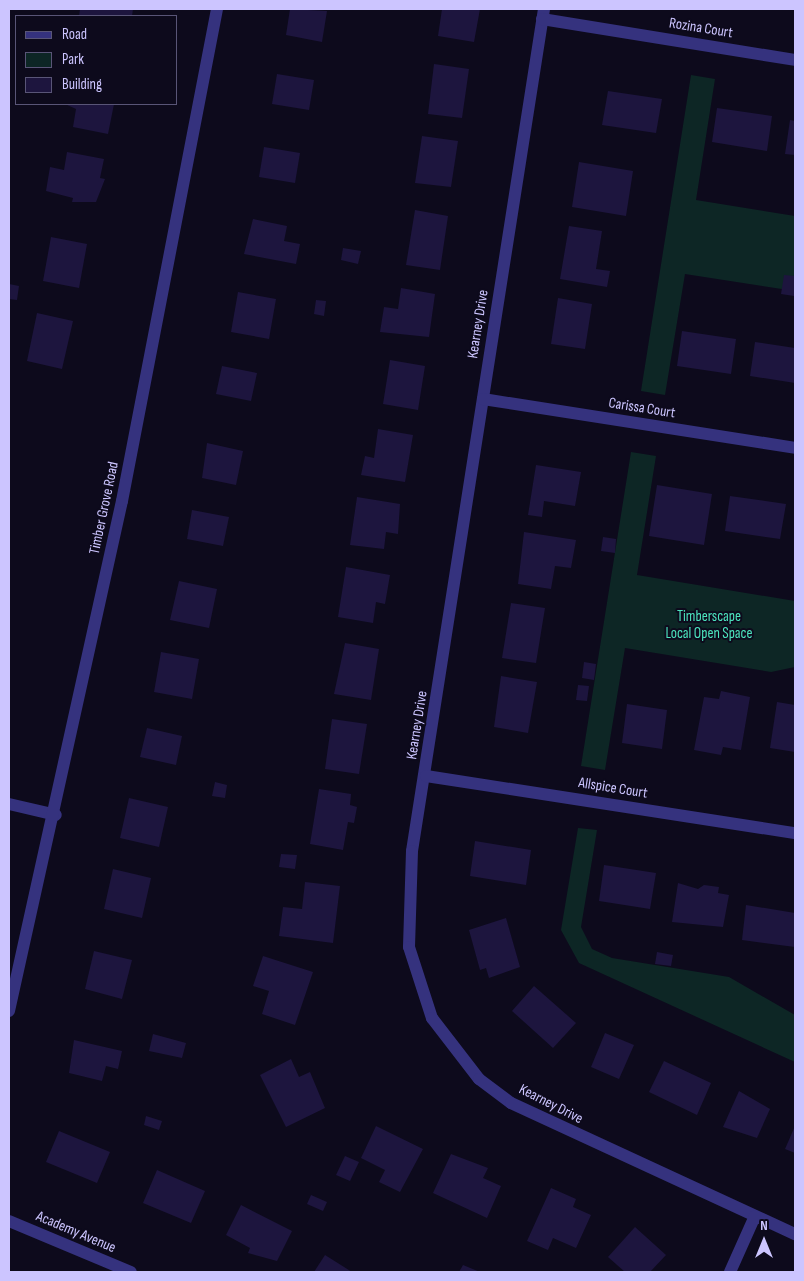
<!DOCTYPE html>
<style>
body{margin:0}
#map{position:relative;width:804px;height:1281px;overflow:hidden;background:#0d0a1c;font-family:"Sofia Sans Condensed",sans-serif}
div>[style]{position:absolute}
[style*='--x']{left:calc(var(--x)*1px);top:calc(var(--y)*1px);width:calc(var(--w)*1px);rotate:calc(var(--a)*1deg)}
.green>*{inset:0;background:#0d2625}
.building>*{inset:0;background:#1d153e}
.minor>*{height:12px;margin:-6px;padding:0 6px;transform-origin:6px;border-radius:6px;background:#35327e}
span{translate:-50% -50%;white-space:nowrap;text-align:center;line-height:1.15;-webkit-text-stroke:4px #0d0a1c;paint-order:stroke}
.street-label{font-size:15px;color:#ccc5ff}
.park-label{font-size:15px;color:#4ce4be}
.frame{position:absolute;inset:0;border:10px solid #ccc5ff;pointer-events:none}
.legend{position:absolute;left:15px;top:15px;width:162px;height:90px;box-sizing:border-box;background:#0d0a1c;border:1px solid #595577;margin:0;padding:6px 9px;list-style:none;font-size:15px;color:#ccc5ff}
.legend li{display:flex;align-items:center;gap:10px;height:25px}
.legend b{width:25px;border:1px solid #595577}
.north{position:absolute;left:739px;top:1216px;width:50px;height:50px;-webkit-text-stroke:4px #0d0a1c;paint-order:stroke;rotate:0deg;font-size:14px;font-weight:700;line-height:20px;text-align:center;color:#ccc5ff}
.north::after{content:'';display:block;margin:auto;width:18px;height:22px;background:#ccc5ff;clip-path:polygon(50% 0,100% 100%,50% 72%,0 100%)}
</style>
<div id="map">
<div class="green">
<div style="clip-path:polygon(691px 75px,715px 79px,696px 200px,795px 216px,795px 291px,685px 274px,665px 395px,641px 391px)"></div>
<div style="clip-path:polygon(631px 452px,656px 456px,637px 575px,795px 601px,795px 667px,771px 672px,625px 648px,605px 770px,581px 766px)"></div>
<div style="clip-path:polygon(578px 828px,597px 830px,581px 927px,592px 949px,612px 958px,729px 977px,795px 1015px,795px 1062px,579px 963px,561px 930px)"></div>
</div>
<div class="building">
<div style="clip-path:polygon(80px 9px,133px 9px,132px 16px,79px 16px)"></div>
<div style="clip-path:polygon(290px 9px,327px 11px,322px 42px,286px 35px)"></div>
<div style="clip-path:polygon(442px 9px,480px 9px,474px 42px,438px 36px)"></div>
<div style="clip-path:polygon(434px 64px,469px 69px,462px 118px,428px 114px)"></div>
<div style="clip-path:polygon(277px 74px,314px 80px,309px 110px,272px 104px)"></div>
<div style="clip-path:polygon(608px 91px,662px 99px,656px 133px,602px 125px)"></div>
<div style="clip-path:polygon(65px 104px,114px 104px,108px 134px,73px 127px,76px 109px)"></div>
<div style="clip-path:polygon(717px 108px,772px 116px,767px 151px,712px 142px)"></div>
<div style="clip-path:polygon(790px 120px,795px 121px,795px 155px,785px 154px)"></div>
<div style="clip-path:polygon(422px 136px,458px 141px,451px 187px,415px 183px)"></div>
<div style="clip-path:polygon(264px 147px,300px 153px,295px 183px,259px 177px)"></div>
<div style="clip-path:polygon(67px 152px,104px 159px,100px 178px,105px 179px,96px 202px,72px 202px,73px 198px,46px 191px,50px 167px,64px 170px)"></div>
<div style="clip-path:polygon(579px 162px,633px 171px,626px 216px,572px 207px)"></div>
<div style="clip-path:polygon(415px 210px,448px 216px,440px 270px,406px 265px)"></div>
<div style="clip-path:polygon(253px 219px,287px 226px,284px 241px,300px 244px,296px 264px,244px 254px)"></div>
<div style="clip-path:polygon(569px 226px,602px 231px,596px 269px,610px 271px,607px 287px,560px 279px)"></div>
<div style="clip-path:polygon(51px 237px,87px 244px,79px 288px,43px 281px)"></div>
<div style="clip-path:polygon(343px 248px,361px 251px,358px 264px,341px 260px)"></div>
<div style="clip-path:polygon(784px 275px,795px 276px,794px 296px,781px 294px)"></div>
<div style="clip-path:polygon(9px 284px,19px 286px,17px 300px,9px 299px)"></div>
<div style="clip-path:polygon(401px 288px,435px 294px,429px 337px,380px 332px,384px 307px,398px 309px)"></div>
<div style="clip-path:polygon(238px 292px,276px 299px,269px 339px,231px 332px)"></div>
<div style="clip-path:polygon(558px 298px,592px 304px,585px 349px,551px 344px)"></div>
<div style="clip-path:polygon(316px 300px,326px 301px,324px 316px,314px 314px)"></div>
<div style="clip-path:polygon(37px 313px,73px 321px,62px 369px,27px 361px)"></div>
<div style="clip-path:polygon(682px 331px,736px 339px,731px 374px,677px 366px)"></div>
<div style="clip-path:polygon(755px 342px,795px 348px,795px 383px,750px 376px)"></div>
<div style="clip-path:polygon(390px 360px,425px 366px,418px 410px,383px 404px)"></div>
<div style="clip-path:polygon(222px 366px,257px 373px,251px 401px,216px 394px)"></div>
<div style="clip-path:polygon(378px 429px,413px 435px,405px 482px,361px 475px,365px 456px,374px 458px)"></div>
<div style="clip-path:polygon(207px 443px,243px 451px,236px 485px,202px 478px)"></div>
<div style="clip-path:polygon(536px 465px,581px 472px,575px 506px,544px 501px,542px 517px,528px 515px)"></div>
<div style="clip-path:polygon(657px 485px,712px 494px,704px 545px,649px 536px)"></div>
<div style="clip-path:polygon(730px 496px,786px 504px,780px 539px,725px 531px)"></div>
<div style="clip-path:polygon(357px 497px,400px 504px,398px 534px,386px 532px,384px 549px,350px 545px)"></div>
<div style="clip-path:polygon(192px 510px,229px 517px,223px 546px,187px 539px)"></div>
<div style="clip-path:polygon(524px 532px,576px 540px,571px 568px,555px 566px,551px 589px,518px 584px)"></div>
<div style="clip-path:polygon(603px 537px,616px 539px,615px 553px,601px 551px)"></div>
<div style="clip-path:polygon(346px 567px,390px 575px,385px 604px,376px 602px,373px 623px,338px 617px)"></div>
<div style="clip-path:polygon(179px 581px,217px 589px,209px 628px,170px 620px)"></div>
<div style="clip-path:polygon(511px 603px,545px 608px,536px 663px,502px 658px)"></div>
<div style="clip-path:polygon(345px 643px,379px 649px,371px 700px,334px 694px)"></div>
<div style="clip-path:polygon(161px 652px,199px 659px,192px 699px,154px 692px)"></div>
<div style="clip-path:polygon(584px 662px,596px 664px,594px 680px,582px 678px)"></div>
<div style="clip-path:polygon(501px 676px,537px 682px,528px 733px,494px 727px)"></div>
<div style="clip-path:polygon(578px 685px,589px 686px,587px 701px,576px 700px)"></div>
<div style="clip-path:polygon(721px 691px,750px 697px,741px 750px,723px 747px,721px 755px,694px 750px,704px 697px,719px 699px)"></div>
<div style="clip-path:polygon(777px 702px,795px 705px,795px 752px,770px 748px)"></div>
<div style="clip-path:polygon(627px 704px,667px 710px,662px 749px,622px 743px)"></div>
<div style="clip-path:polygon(332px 719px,367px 724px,359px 774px,325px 769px)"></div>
<div style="clip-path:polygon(147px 728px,182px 736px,176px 765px,140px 757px)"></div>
<div style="clip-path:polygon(215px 782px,227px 785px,225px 798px,212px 796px)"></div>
<div style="clip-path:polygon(319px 789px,351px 794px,350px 805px,357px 807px,354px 823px,348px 822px,343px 850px,310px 844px)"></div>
<div style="clip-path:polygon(129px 798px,168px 807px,159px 847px,120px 838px)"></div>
<div style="clip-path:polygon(475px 841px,531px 850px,526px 885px,470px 876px)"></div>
<div style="clip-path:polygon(281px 854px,297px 855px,295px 869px,279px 867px)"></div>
<div style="clip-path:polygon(604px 865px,656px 873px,650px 909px,599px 901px)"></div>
<div style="clip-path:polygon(113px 869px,151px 878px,142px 918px,104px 909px)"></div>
<div style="clip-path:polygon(305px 882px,340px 886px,333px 943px,279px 936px,283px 907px,302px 909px)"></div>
<div style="clip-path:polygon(678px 883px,698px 889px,704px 885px,719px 887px,718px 893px,729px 895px,723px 927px,672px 922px)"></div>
<div style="clip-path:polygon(746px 905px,795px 913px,795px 947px,742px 940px)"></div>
<div style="clip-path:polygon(506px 918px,520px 967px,489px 978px,486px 968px,480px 970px,469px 930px)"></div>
<div style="clip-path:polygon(94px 951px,132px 960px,122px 999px,85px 989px)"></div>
<div style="clip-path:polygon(657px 952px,673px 955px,671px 966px,655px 964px)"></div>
<div style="clip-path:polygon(263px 956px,313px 972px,295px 1025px,262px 1014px,269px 991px,253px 986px)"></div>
<div style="clip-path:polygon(534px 986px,576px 1023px,553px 1048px,512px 1011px)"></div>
<div style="clip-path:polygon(605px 1033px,634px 1045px,619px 1079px,591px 1067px)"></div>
<div style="clip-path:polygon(153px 1034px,186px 1043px,182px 1058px,149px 1051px)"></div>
<div style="clip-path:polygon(74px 1040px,122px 1051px,118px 1069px,106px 1066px,102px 1081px,69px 1073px)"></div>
<div style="clip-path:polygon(291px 1059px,299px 1077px,310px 1072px,325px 1108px,286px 1127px,260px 1075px)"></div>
<div style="clip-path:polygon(664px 1061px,711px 1083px,697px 1115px,649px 1092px)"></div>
<div style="clip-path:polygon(739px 1091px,770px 1109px,757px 1138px,723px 1127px)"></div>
<div style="clip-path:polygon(146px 1116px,162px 1121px,159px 1130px,144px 1125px)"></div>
<div style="clip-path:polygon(376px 1126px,423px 1149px,400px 1192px,379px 1182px,385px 1170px,361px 1158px)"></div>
<div style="clip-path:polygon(795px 1126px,795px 1153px,785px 1149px)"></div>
<div style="clip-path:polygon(59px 1131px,110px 1152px,97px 1183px,46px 1162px)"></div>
<div style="clip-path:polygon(451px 1154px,488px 1168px,483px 1178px,501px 1186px,487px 1218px,433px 1193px)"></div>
<div style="clip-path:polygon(345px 1156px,359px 1162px,350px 1181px,336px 1175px)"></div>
<div style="clip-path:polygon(157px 1170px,205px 1191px,191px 1223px,143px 1203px)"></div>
<div style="clip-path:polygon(551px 1188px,576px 1199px,573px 1207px,591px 1215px,576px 1248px,553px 1238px,548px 1250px,527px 1241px)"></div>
<div style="clip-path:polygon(311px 1195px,327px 1202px,323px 1211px,307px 1204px)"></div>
<div style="clip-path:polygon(241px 1205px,292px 1231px,277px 1261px,248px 1253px,250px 1248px,226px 1235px)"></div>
<div style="clip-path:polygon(635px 1227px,666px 1255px,650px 1272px,625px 1272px,608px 1257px)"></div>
<div style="clip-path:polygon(325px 1255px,352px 1272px,314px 1272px)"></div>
<div style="clip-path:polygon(463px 1265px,480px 1272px,459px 1272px)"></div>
</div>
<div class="minor">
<div style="--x:544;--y:9;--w:852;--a:98.91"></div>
<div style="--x:412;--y:851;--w:96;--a:91.8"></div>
<div style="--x:409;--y:947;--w:75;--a:72.1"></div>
<div style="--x:432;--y:1018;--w:77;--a:52.4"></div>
<div style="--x:479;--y:1079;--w:40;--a:37"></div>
<div style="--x:511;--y:1103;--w:313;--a:24.8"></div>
<div style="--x:542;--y:19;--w:256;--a:9.2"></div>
<div style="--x:483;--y:399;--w:316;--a:8.9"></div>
<div style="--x:426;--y:776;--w:373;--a:8.8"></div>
<div style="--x:9;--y:804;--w:48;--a:13.2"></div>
<div style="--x:9;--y:1011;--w:522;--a:-77.51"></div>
<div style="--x:122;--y:501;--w:501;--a:-79.07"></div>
<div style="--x:9;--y:1221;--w:132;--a:22.7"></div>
<div style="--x:730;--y:1272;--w:61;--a:-65.9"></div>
</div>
<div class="street-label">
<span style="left:701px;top:28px;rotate:9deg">Rozina Court</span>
<span style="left:478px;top:324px;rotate:-81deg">Kearney Drive</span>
<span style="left:642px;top:408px;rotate:9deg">Carissa Court</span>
<span style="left:104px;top:508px;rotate:-78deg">Timber Grove Road</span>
<span style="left:417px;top:725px;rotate:-81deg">Kearney Drive</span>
<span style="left:613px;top:788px;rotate:9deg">Allspice Court</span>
<span style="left:551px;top:1104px;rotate:27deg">Kearney Drive</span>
<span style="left:76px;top:1232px;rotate:23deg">Academy Avenue</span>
</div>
<div class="park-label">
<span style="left:709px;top:625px">Timberscape<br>Local Open Space</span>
</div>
<div class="frame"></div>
<ul class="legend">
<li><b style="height:6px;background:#35327e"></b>Road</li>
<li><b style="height:14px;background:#0d2625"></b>Park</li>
<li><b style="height:14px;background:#1d153e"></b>Building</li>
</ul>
<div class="north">N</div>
</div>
